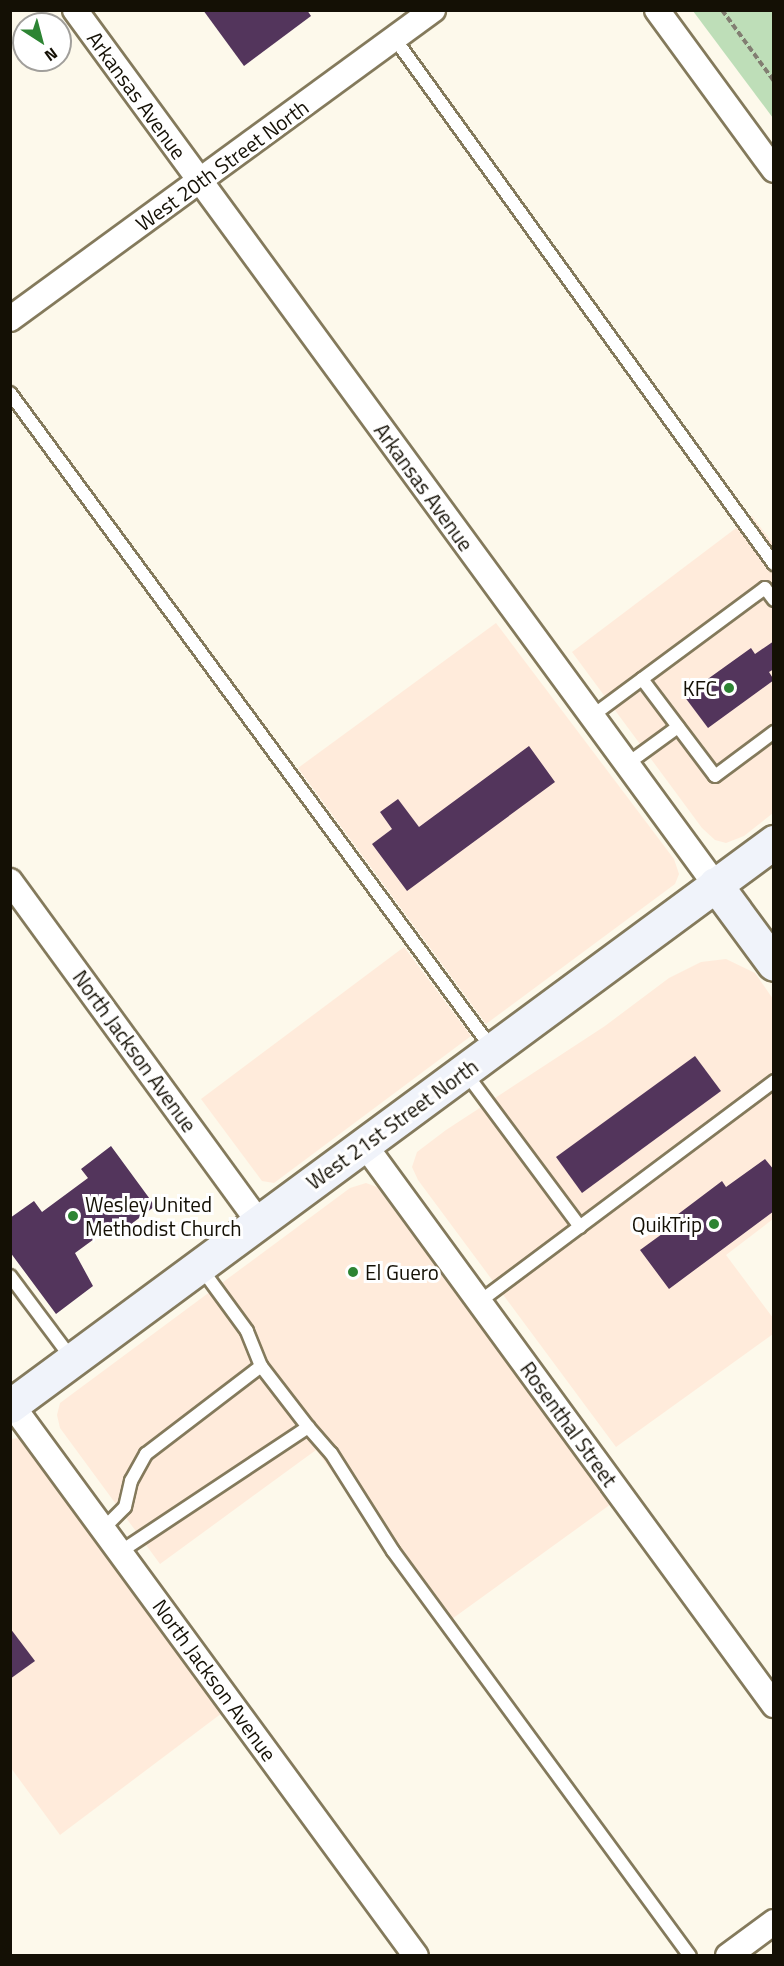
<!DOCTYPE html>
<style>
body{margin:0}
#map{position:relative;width:784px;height:1966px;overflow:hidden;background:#fdf9eb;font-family:"Titillium Web",sans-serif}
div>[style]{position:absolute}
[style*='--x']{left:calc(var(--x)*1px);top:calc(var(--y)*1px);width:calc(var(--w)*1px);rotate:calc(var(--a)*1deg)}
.commercial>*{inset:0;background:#ffebdb}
.green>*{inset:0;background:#bedeb8}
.building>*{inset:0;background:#53355c}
.path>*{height:4px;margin-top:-2px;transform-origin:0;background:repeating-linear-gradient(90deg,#827e72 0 6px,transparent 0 9px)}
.roads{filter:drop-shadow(2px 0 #847a5c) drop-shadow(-2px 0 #847a5c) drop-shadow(0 2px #847a5c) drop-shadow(0 -2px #847a5c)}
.lane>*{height:12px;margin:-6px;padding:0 6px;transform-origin:6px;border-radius:6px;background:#fff}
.street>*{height:24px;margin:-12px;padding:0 12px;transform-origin:12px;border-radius:12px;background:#fff}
.secondary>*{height:33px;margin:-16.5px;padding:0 16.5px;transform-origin:16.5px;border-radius:16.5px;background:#f0f3fa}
.dots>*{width:16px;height:16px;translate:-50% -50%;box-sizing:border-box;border:3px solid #fff;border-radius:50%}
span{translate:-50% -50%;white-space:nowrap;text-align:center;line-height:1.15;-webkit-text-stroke:6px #fff;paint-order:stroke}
.street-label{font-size:21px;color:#141005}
.poi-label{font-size:21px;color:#141005}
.right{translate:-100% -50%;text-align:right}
.left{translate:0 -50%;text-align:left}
.frame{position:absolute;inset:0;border:12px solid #141005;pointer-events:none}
.north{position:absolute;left:12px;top:12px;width:60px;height:60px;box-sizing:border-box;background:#fff;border:2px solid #a19f9b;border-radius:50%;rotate:144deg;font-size:16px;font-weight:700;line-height:24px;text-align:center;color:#141005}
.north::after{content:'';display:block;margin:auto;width:21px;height:27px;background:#2d8433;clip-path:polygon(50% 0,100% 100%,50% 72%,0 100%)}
</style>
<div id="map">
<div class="commercial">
<div style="clip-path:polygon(752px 516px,773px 544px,773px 813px,744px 836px,726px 843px,715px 840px,702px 828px,572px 652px)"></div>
<div style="clip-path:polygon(496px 623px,674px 859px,679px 874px,675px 884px,486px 1024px,298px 768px)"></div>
<div style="clip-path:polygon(404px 947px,471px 1036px,274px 1183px,262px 1181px,201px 1099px)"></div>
<div style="clip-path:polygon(726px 959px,755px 973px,773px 999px,773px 1219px,726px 1255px,773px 1318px,773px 1334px,616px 1447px,418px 1180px,412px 1167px,417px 1152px,446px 1130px,605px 1026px,669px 978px,701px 962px)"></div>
<div style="clip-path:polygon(366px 1183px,377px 1187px,611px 1504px,445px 1624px,316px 1450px,160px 1564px,60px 1428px,57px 1415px,60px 1403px,350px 1188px)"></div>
<div style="clip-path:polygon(19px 1438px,28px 1443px,226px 1710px,60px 1835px,11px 1768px,10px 1439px)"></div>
</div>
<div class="green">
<div style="clip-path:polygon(693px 11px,773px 11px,773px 118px)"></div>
</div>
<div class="building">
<div style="clip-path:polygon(203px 10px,307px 10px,311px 16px,244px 66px)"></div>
<div style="clip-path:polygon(774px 641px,774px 669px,769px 672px,774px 680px,708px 728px,684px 696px,751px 648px,755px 654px)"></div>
<div style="clip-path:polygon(529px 746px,555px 782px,407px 891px,372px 844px,392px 829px,380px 812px,398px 799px,419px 827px)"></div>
<div style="clip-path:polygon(695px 1056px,721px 1091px,582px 1193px,556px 1157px)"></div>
<div style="clip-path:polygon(111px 1146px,155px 1206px,122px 1231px,116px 1223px,75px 1253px,93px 1286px,56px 1314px,10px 1252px,10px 1218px,34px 1201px,42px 1212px,88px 1178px,81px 1169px)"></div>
<div style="clip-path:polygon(765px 1159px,774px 1170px,774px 1211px,669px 1289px,640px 1250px,673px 1226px,669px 1221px,722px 1181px,726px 1187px)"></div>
<div style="clip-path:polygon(10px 1628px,35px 1661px,10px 1679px)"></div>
</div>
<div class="path">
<div style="--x:722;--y:10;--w:88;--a:53.8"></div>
</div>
<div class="roads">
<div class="lane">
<div style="--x:395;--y:39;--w:648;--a:54.17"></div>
<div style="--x:10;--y:393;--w:815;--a:53.68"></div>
<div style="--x:642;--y:679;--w:121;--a:53"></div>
<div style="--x:715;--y:776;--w:74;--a:-36.7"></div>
<div style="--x:592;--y:716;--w:215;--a:-36.5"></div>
<div style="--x:765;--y:588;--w:15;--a:53"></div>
<div style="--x:627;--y:764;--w:63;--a:-36"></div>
<div style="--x:465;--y:1072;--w:193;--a:53.4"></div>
<div style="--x:10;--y:1276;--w:104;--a:53.2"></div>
<div style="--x:479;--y:1302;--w:369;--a:-36.8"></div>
<div style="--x:308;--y:1427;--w:35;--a:49"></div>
<div style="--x:331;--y:1453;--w:116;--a:57.7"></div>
<div style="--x:393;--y:1551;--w:502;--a:53.75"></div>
<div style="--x:103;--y:1529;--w:31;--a:-45"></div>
<div style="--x:125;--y:1507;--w:27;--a:-77"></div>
<div style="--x:131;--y:1481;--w:31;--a:-61"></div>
<div style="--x:146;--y:1454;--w:145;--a:-37.4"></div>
<div style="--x:120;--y:1552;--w:226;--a:-33.6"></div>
<div style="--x:308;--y:1427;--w:77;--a:-127.6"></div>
<div style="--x:261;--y:1366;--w:38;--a:-112"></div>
<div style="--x:247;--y:1331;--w:78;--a:-126.1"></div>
</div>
<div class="street">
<div style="--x:75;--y:10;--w:1083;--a:53.79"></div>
<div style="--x:657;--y:10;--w:198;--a:53.8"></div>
<div style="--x:10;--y:319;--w:524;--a:-36.15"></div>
<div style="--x:10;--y:881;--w:422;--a:53.9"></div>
<div style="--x:364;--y:1144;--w:695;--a:53.84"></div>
<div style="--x:12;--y:1405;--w:683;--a:53.75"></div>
<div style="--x:728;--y:1956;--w:57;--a:-36.5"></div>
</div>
<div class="secondary">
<div style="--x:715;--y:884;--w:99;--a:53.6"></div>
<div style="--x:10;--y:1406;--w:950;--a:-36.44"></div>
</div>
</div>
<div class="dots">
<div style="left:729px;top:688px;background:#2d8433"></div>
<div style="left:73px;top:1216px;background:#2d8433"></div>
<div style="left:714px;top:1224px;background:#2d8433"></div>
<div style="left:353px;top:1272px;background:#2d8433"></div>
</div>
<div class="street-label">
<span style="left:137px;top:95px;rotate:54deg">Arkansas Avenue</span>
<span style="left:222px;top:165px;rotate:-36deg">West 20th Street North</span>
<span style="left:424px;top:487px;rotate:54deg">Arkansas Avenue</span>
<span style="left:135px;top:1051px;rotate:54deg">North Jackson Avenue</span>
<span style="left:392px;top:1124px;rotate:-36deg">West 21st Street North</span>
<span style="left:569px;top:1424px;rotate:54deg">Rosenthal Street</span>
<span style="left:215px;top:1680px;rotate:54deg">North Jackson Avenue</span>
</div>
<div class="poi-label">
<span class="right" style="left:717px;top:688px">KFC</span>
<span class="left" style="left:85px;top:1216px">Wesley United<br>Methodist Church</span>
<span class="right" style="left:702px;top:1224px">QuikTrip</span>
<span class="left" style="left:365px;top:1272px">El Guero</span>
</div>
<div class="frame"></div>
<div class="north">N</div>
</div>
